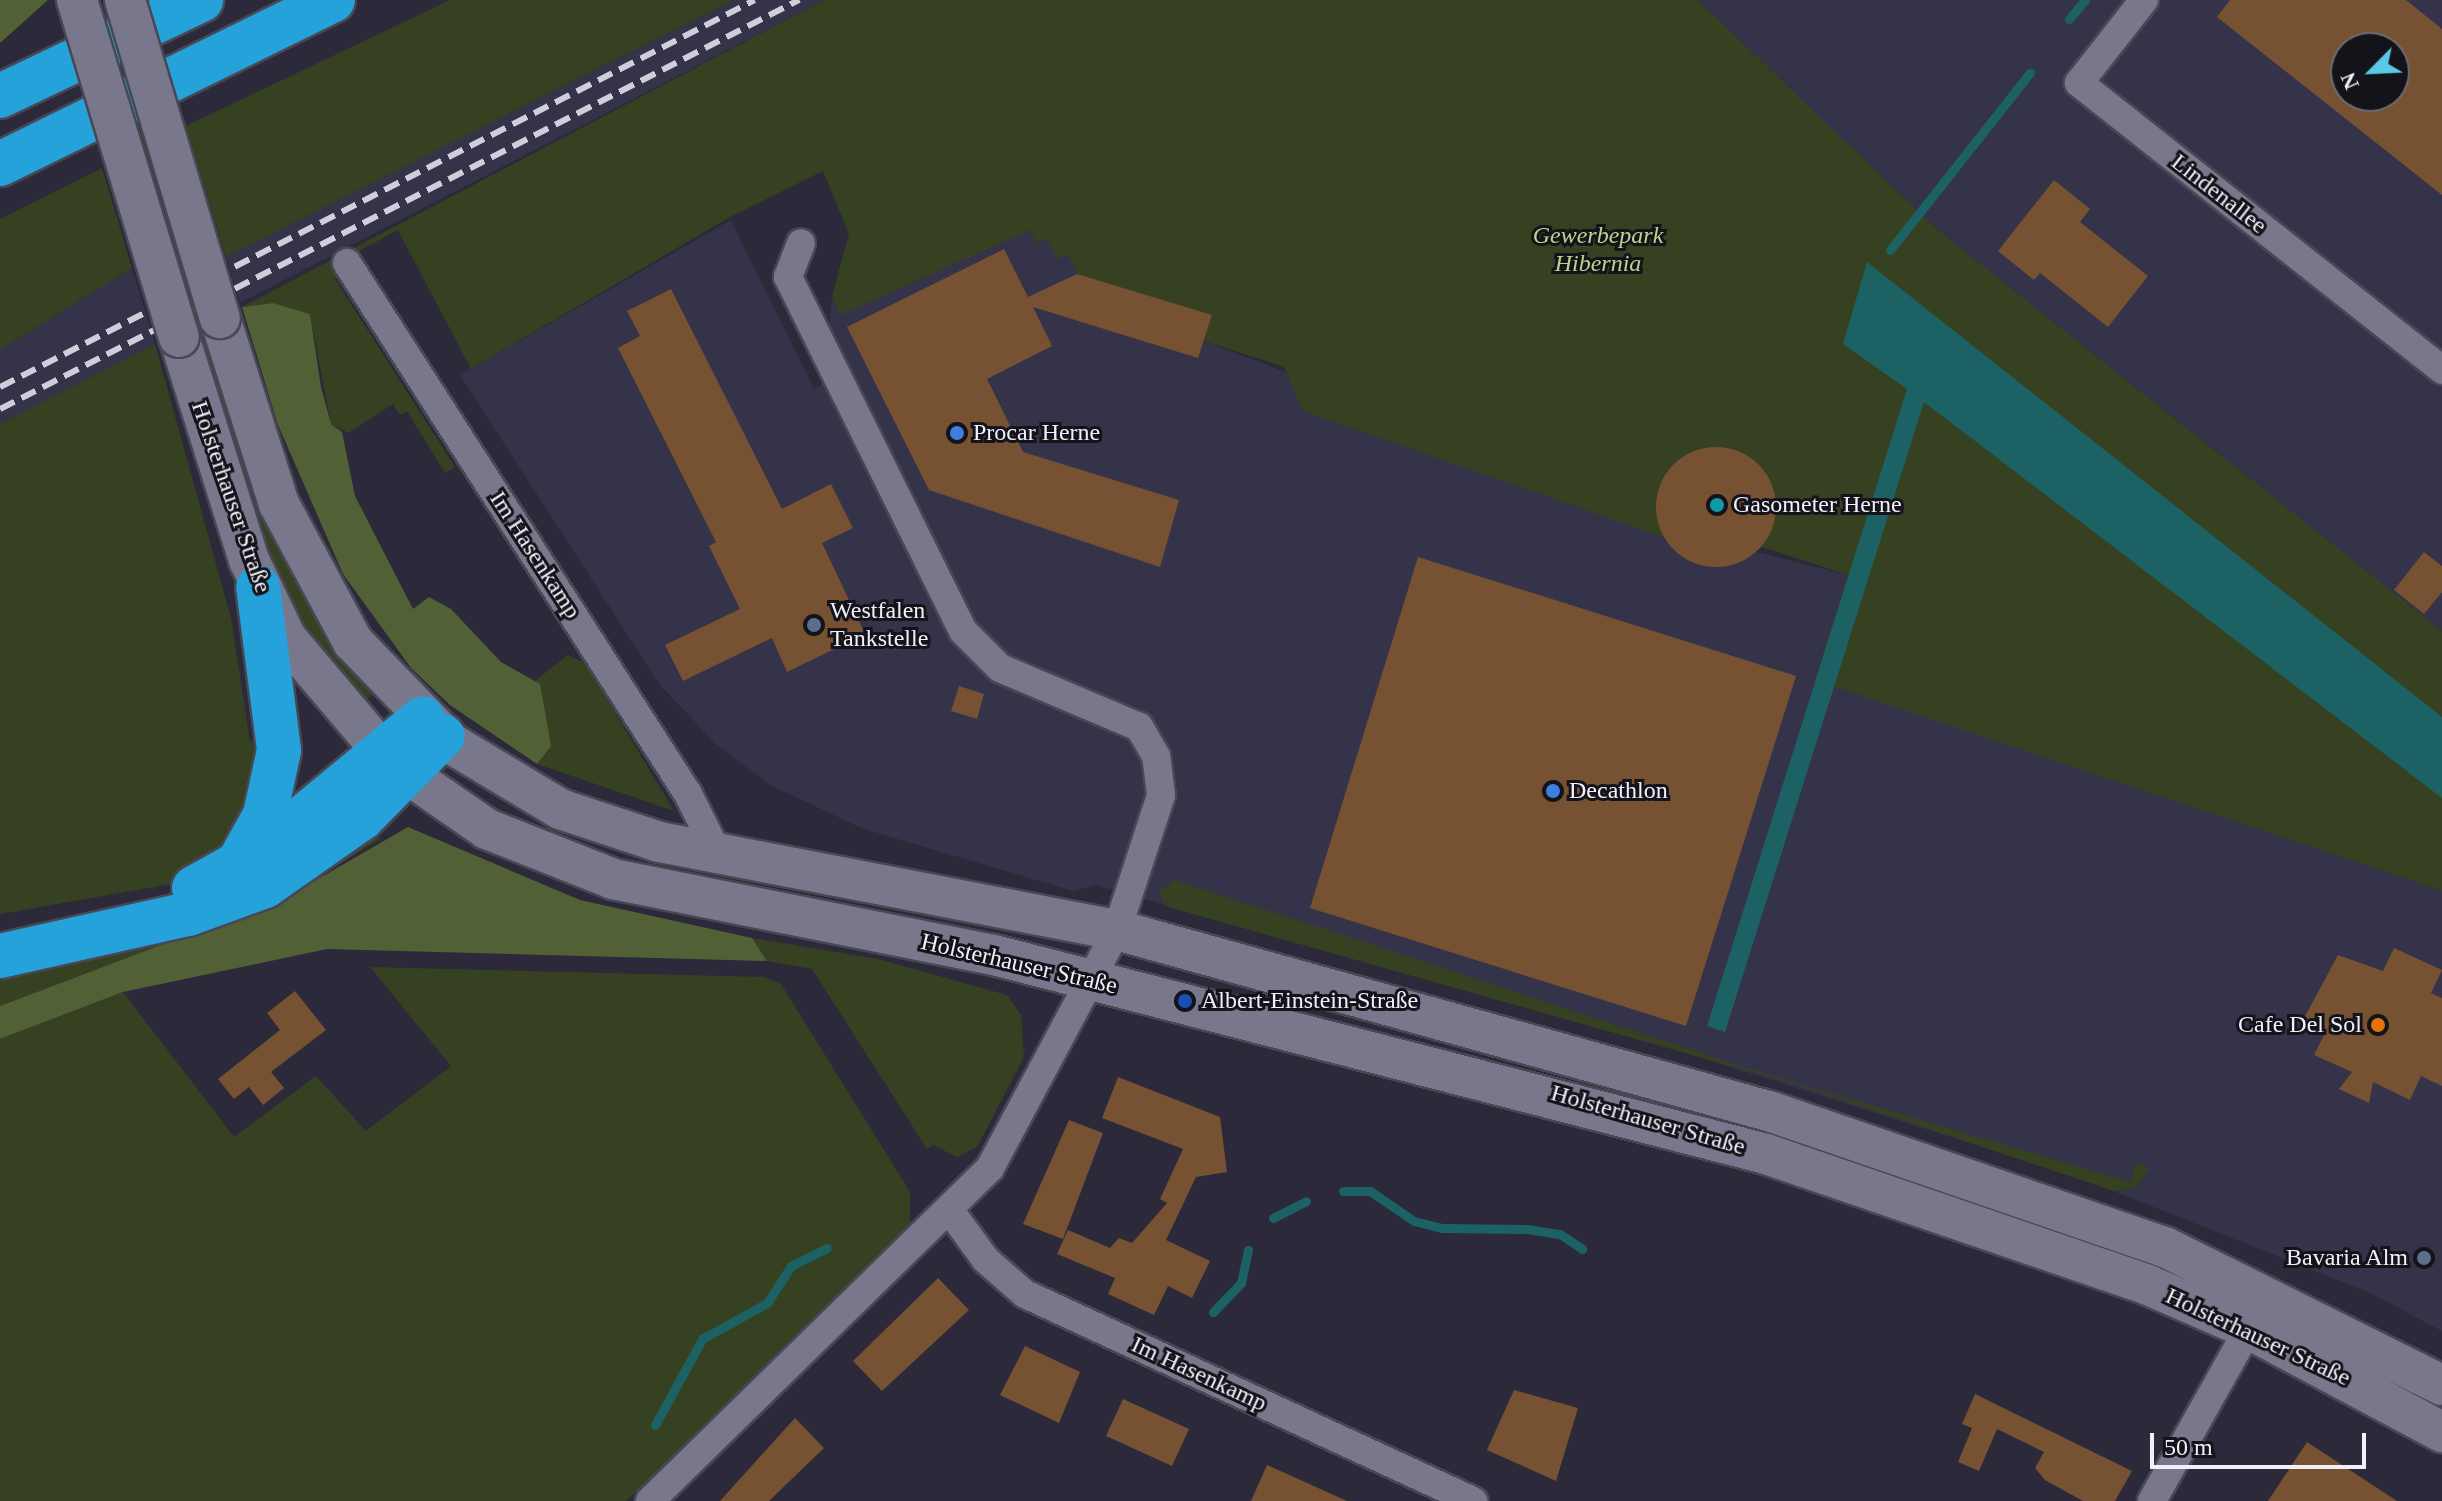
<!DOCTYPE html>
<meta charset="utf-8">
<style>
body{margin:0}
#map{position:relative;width:2442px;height:1501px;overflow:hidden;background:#2b293a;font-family:Georgia,serif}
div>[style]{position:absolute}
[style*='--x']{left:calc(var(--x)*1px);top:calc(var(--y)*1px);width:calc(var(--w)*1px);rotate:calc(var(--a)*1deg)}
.built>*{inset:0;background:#353349}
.green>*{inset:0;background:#364122}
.forest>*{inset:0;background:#516035}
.water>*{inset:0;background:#1c6264}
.stream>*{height:9px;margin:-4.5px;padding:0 4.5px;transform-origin:4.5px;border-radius:4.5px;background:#1c6264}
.building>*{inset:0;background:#765232}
.round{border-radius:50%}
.roads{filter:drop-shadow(2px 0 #484754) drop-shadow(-2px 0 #484754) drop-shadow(0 2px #484754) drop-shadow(0 -2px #484754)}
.street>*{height:28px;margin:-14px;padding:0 14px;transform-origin:14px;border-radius:14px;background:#79778b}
.secondary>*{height:40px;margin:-20px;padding:0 20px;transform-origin:20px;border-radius:20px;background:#79778b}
.highway>*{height:44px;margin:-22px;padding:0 22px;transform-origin:22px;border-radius:22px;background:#26a2da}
.rail>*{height:6px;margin-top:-3px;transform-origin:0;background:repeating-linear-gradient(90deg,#cfceda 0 16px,transparent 0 24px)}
.bridges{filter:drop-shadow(2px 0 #484754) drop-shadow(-2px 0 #484754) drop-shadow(0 2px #484754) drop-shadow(0 -2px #484754)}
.secondary-bridge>*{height:40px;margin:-20px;padding:0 20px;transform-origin:20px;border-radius:20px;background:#79778b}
.dots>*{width:22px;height:22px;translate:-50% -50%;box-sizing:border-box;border:4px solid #14131a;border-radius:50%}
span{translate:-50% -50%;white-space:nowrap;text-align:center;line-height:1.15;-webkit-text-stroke:6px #14131a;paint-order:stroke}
.street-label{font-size:24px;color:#f0effa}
.park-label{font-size:24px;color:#bbd58e;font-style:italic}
.poi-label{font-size:24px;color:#f0effa}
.left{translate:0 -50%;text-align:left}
.right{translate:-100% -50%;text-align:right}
.north{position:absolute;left:2330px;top:32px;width:80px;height:80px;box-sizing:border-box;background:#14131a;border:2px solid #6c6b74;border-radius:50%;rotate:246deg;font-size:22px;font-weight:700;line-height:32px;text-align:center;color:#f0effa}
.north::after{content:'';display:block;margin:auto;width:28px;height:36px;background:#59c8e5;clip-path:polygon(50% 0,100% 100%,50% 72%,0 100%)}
.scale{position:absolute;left:2150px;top:1433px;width:216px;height:36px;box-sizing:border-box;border:4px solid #f0effa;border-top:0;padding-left:10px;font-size:24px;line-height:28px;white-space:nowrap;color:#f0effa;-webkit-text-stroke:6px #14131a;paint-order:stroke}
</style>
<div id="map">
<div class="built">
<div style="clip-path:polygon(734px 0,824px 0,240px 303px,226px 257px)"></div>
<div style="clip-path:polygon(evenodd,1698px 0,2442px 0,2442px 631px,1939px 231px,1698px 0,2346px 48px,2394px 48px,2394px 96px,2346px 96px,2346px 48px)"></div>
<div style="clip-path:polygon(731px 220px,814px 389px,846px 370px,829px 333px,832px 296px,841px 314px,1030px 230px,1068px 254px,1212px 315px,1204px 341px,1757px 552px,1848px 575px,1816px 680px,2442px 891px,2442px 1331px,2368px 1292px,2083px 1179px,1677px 1050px,1096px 885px,1073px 891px,864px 829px,772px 786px,717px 745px,660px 685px,460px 375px)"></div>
<div style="clip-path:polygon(132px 268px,155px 344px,0 424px,0 350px)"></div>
</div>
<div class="green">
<div style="clip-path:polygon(450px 0,734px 0,226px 257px,186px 126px)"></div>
<div style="clip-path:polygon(824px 0,1698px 0,1939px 231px,2442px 631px,2442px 891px,1815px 680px,1848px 575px,1762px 547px,1727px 567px,1698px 565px,1663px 537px,1303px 411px,1284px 367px,1204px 341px,1212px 315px,1077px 274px,1068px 254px,1057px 259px,1047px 239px,1037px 243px,1030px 230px,841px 315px,832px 296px,849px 234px,823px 171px,730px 217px,471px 369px,398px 230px,340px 261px,335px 279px,455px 467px,445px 473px,407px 411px,400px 415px,393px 404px,348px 433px,331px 424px,310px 314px,273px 303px,242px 307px)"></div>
<div style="clip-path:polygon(102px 168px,132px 268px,0 350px,0 219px)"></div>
<div style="clip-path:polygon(207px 324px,375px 692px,358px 708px,277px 586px,191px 331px)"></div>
<div style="clip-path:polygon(155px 344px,231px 618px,250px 741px,264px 740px,263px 768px,233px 843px,177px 883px,0 914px,0 424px)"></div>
<div style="clip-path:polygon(568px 655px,586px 664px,674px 811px,537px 764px,550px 746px,536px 680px)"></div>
<div style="clip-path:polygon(370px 829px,380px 839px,285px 898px,0 1006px,0 977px)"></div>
<div style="clip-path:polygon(1175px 880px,1747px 1068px,2130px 1182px,2137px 1162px,2150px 1168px,2136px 1188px,2114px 1191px,1795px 1084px,1165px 906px,1159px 890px)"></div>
<div style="clip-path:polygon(752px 938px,878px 959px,1007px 995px,1021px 1015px,1024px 1057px,977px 1147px,957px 1157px,933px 1145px,927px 1149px,812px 969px,767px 961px)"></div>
<div style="clip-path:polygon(370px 967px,764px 977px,781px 984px,910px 1192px,910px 1227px,626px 1501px,0 1501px,0 1039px,123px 992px,234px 1137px,316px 1076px,366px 1131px,451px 1066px)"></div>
</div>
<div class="forest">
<div style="clip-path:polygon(0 0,48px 0,0 43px)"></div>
<div style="clip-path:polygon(273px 303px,310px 314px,321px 387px,331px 424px,342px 432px,355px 496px,413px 609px,429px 597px,451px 609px,501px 662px,540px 684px,551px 746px,537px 764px,450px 705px,411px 668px,343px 574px,278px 425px,242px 307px)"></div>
<div style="clip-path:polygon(408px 827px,580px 900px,752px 938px,767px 961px,327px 949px,123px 992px,0 1039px,0 1006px,285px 898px)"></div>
</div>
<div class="water">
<div style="clip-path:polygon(1867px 262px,2442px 717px,2442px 798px,1924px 402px,1725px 1032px,1707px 1026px,1907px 389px,1843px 344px)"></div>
</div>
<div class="stream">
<div style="--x:2069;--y:19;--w:25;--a:-50"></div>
<div style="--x:1890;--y:250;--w:226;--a:-51.7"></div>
<div style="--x:1343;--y:1191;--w:27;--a:0"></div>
<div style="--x:1370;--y:1191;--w:53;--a:34.3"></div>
<div style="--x:1414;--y:1221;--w:29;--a:14"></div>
<div style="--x:1442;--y:1228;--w:85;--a:0.7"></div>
<div style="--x:1527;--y:1229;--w:33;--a:9"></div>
<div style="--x:1560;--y:1234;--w:27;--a:34"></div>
<div style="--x:1273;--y:1218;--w:37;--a:-27"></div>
<div style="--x:1213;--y:1312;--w:40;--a:-46"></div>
<div style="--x:1241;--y:1283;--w:34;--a:-78"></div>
<div style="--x:655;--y:1425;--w:98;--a:-61.3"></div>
<div style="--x:702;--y:1339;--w:74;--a:-29"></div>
<div style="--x:767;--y:1303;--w:44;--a:-57"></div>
<div style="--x:791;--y:1266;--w:40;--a:-26.6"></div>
</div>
<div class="building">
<div style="clip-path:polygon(evenodd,2230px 0,2406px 0,2442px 29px,2442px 195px,2217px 17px,2230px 0,2346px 48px,2394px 48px,2394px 96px,2346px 96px,2346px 48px)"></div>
<div style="clip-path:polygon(2054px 180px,2090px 209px,2080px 222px,2148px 276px,2108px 327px,2040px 273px,2034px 280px,1998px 251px)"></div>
<div style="clip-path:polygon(1004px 249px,1028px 297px,1077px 274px,1212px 315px,1198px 358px,1033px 307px,1052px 346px,987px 379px,1023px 452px,1179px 500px,1160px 567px,929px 490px,847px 327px)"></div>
<div style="clip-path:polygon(671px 289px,782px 509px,831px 484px,853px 528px,822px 543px,865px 634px,787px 672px,772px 638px,683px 681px,665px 645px,740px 609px,709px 546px,716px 542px,618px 348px,640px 336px,627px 311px)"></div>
<div class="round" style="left:1656px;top:447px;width:120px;height:120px"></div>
<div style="clip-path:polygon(2424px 552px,2442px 566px,2442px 592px,2424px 614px,2394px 590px)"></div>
<div style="clip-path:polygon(1418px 557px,1796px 676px,1686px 1026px,1310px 908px)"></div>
<div style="clip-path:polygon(959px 686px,984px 694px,977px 719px,951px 711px)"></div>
<div style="clip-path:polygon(2394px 948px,2442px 970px,2431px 993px,2442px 998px,2442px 1086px,2421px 1076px,2410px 1100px,2373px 1082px,2369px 1103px,2339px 1089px,2352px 1072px,2314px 1055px,2326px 1031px,2303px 1020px,2338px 955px,2383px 971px)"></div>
<div style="clip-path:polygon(295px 991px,326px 1030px,271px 1072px,284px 1088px,263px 1105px,249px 1087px,234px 1099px,218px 1079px,280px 1030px,267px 1013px)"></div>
<div style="clip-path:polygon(1118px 1077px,1220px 1117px,1227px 1172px,1196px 1177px,1166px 1240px,1210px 1261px,1192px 1298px,1168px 1286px,1154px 1315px,1108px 1294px,1115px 1278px,1057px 1254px,1068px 1230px,1110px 1248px,1119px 1238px,1132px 1243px,1167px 1203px,1160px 1199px,1183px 1149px,1102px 1118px)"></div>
<div style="clip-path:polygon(1069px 1120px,1103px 1133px,1063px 1239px,1023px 1224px)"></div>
<div style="clip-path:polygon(938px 1278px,969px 1310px,882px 1391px,853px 1361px)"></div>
<div style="clip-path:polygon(1025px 1346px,1080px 1372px,1059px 1423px,1000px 1395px)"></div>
<div style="clip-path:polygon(1514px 1390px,1578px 1408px,1556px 1481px,1487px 1450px)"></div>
<div style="clip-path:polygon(1975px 1394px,2132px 1471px,2115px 1501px,2083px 1501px,2045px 1480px,2035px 1468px,2044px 1452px,1997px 1429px,1979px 1471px,1958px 1462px,1972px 1428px,1962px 1424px)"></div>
<div style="clip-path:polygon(1123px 1399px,1189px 1429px,1172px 1466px,1106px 1436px)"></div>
<div style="clip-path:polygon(795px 1418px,824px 1448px,769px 1501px,720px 1501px)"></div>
<div style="clip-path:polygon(2307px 1442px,2397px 1501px,2268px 1501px)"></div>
<div style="clip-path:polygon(1267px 1465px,1347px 1501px,1251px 1501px)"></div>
</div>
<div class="roads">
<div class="street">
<div style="--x:2144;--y:0;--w:105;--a:128.1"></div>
<div style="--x:2079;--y:83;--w:463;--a:38.3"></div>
<div style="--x:347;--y:263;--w:631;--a:57.29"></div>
<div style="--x:688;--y:794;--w:63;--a:63.4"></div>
<div style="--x:951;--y:1212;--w:59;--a:53.9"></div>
<div style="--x:986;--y:1260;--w:52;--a:41.1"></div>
<div style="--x:1025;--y:1294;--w:494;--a:24.8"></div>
<div style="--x:650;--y:1501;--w:476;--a:-44.4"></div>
<div style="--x:990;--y:1168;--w:270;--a:-61.9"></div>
<div style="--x:1117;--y:930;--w:142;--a:-71.9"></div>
<div style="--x:1161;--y:795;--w:39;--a:-97"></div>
<div style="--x:1156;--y:756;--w:34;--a:-120"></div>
<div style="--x:1139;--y:727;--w:151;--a:-157"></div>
<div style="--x:1000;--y:668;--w:52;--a:-135"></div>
<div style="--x:963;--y:631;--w:395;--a:-116.3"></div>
<div style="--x:788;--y:277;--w:36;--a:-69"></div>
<div style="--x:2152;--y:1501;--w:214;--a:-60.7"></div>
</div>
<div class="secondary">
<div style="--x:220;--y:318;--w:195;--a:72.4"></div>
<div style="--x:279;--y:504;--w:157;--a:61.8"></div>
<div style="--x:353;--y:642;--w:142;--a:45.9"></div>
<div style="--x:452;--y:744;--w:126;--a:31"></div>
<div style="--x:560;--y:809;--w:104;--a:18.4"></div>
<div style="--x:659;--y:842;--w:466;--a:10.9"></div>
<div style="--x:1117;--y:930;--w:680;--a:15.53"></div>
<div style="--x:1772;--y:1112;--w:416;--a:19"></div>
<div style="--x:2165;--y:1247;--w:309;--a:26.5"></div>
<div style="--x:179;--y:337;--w:234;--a:72.6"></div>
<div style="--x:249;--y:560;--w:86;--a:64.6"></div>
<div style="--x:286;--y:638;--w:165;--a:49.7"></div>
<div style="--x:393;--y:764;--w:114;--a:34.7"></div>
<div style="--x:487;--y:829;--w:136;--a:21.6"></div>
<div style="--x:613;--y:879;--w:389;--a:11.3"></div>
<div style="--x:994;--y:955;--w:797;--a:14.45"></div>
<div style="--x:1766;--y:1154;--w:404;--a:18.9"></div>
<div style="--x:2148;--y:1285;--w:110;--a:23.5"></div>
<div style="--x:2249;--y:1329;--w:219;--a:28.1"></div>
</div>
<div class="highway">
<div style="--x:0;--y:96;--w:223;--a:-25.5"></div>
<div style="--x:0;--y:164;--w:371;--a:-26.2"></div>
<div style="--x:240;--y:860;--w:51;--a:-60.9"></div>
<div style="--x:265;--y:815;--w:66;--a:-77.8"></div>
<div style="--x:279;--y:750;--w:164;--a:-97.3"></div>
<div style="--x:194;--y:888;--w:84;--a:-29.3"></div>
<div style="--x:267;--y:847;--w:202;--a:-39.6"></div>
<div style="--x:0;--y:956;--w:193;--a:-12.6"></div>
<div style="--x:188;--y:914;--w:82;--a:-20"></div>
<div style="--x:265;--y:886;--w:118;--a:-35"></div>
<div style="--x:362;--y:818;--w:115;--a:-45.4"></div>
</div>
</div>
<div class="rail">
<div style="--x:0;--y:387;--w:848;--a:-27.14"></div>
<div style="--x:0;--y:409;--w:898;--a:-27.11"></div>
</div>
<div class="bridges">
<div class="secondary-bridge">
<div style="--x:77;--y:0;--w:352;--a:73.2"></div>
<div style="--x:125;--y:0;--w:332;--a:73.4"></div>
</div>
</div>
<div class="dots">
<div style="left:957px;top:433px;background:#3f7fe0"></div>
<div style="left:1717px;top:505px;background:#0f9aa8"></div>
<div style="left:814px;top:625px;background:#5c6f8a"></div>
<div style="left:1553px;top:791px;background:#3f7fe0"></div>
<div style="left:1185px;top:1001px;background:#1a4fb4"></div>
<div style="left:2378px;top:1025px;background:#e8710a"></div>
<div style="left:2424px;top:1258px;background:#5c6f8a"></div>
</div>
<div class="street-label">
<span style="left:2219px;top:194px;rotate:38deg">Lindenallee</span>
<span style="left:231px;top:497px;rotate:71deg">Holsterhauser Straße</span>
<span style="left:535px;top:555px;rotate:57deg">Im Hasenkamp</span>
<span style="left:1019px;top:964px;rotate:13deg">Holsterhauser Straße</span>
<span style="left:1648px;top:1120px;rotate:16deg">Holsterhauser Straße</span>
<span style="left:2258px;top:1337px;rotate:25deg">Holsterhauser Straße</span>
<span style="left:1199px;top:1374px;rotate:25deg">Im Hasenkamp</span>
</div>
<div class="park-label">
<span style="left:1598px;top:250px">Gewerbepark<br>Hibernia</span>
</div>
<div class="poi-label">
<span class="left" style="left:973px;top:433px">Procar Herne</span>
<span class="left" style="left:1733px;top:505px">Gasometer Herne</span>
<span class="left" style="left:830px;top:625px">Westfalen<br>Tankstelle</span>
<span class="left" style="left:1569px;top:791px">Decathlon</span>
<span class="left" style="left:1201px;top:1001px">Albert-Einstein-Straße</span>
<span class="right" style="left:2362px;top:1025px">Cafe Del Sol</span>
<span class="right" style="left:2408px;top:1258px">Bavaria Alm</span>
</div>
<div class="north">N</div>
<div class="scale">50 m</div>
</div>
